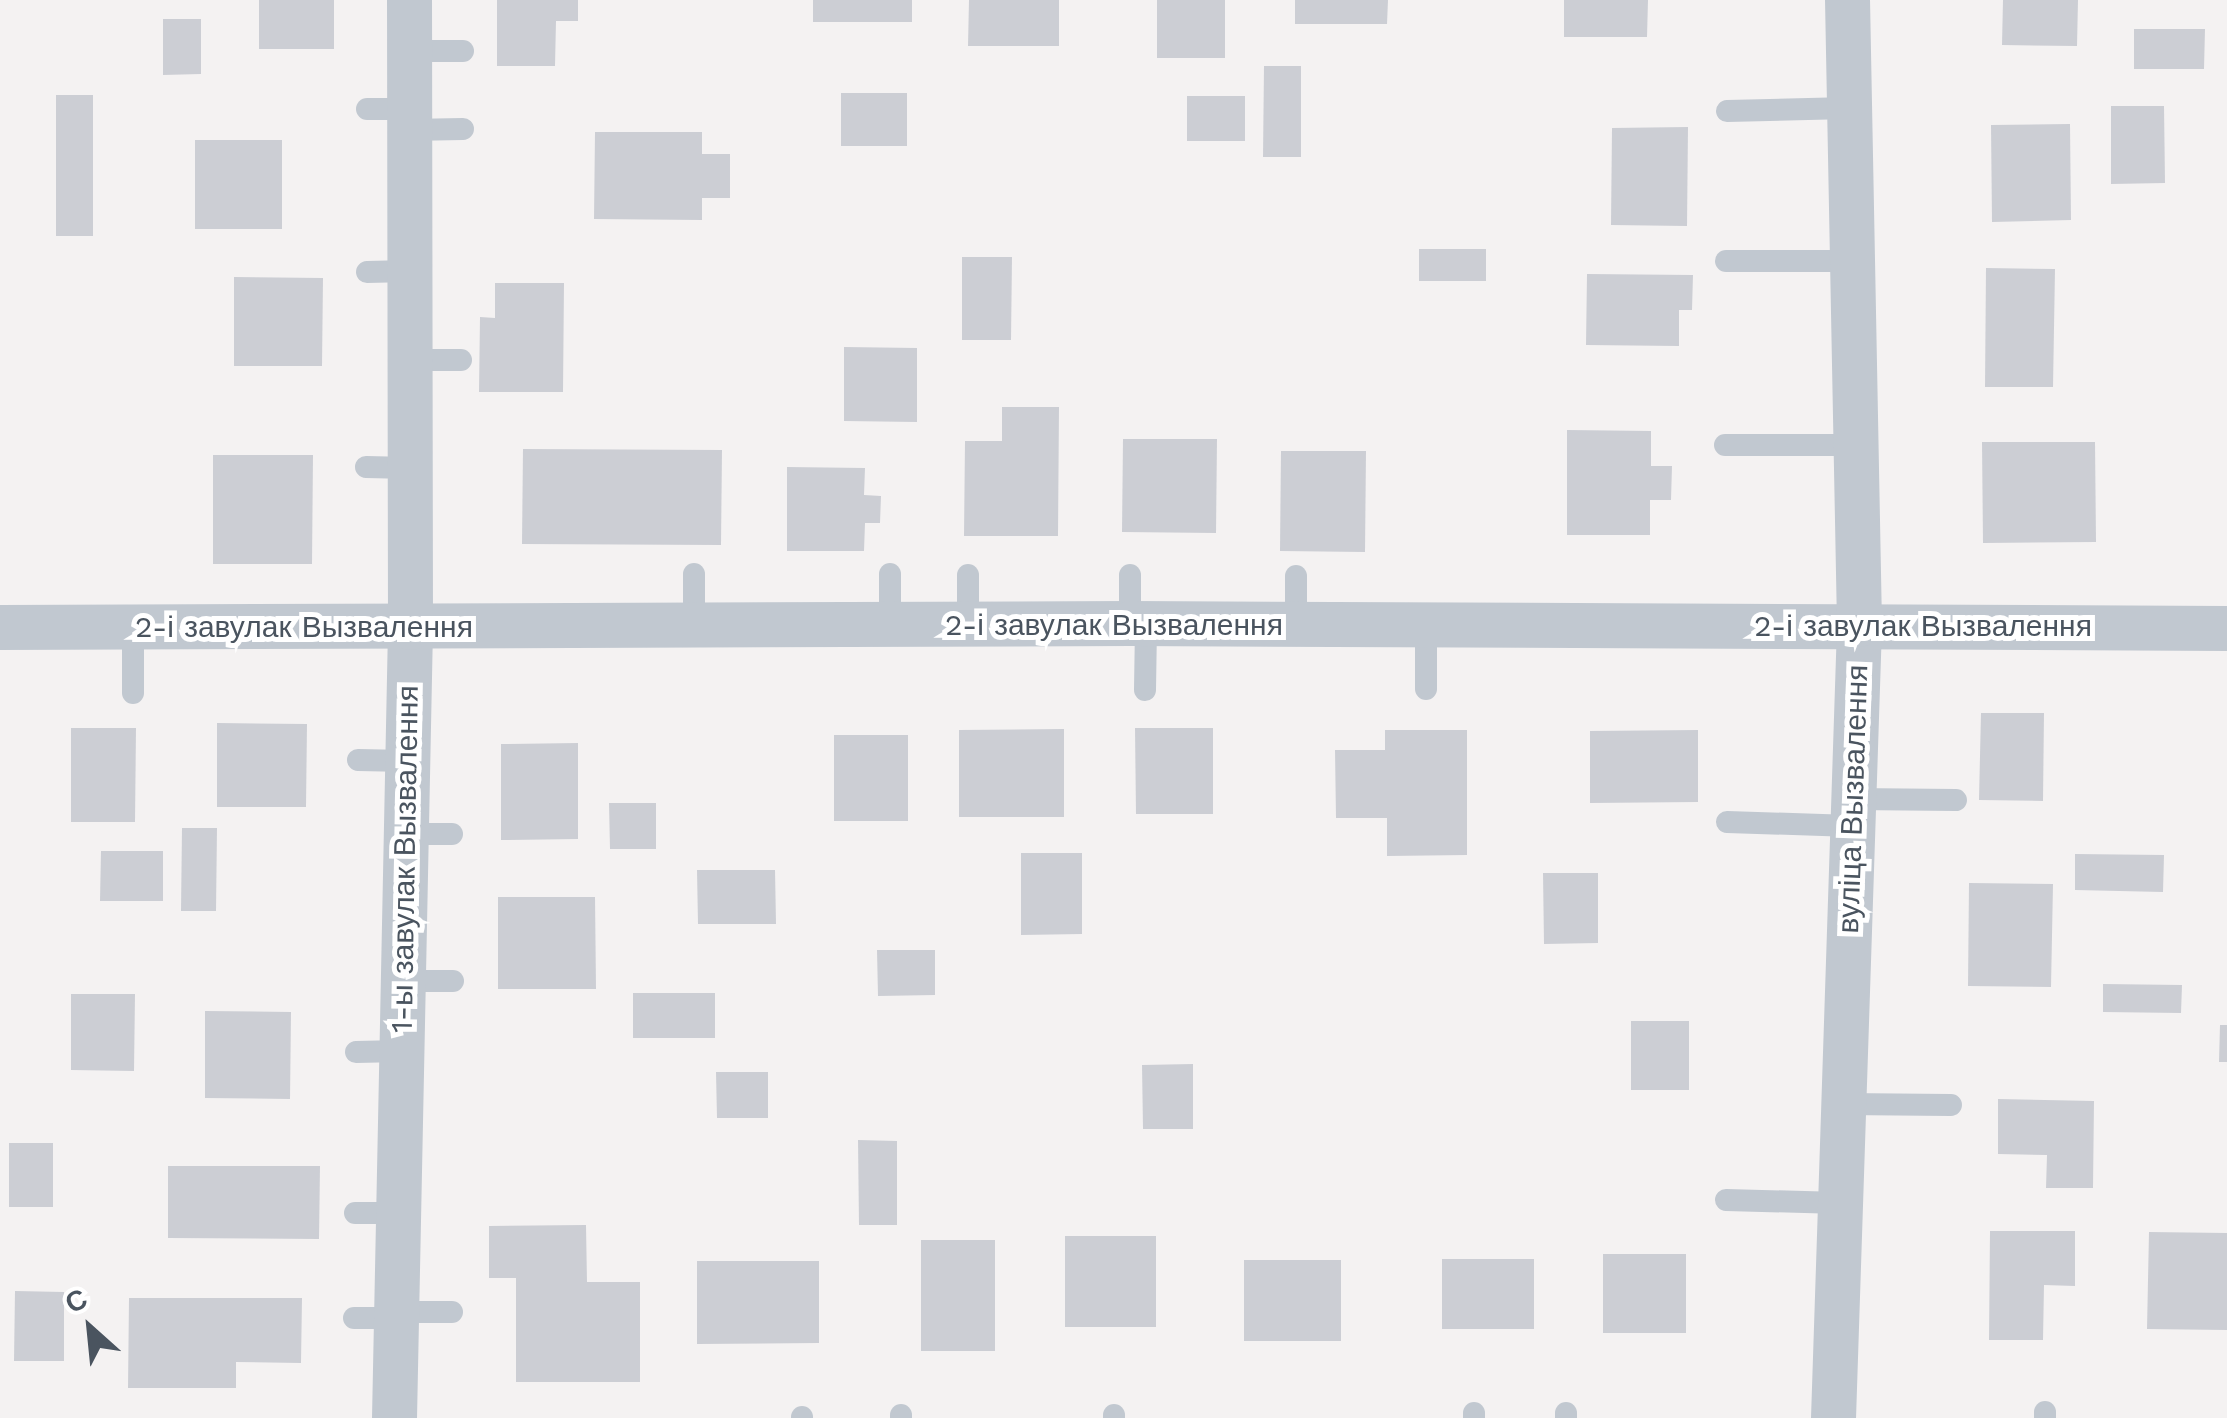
<!DOCTYPE html>
<meta charset="utf-8">
<style>
body{margin:0}
#map{position:relative;width:2227px;height:1418px;overflow:hidden;background:#f4f2f2;font-family:"Work Sans",sans-serif}
div>[style]{position:absolute}
[style*='--x']{left:calc(var(--x)*1px);top:calc(var(--y)*1px);width:calc(var(--w)*1px);rotate:calc(var(--a)*1deg)}
.building>*{inset:0;background:#ccced4}
.lane>*{height:22px;margin:-11px;padding:0 11px;transform-origin:11px;border-radius:11px;background:#c1c8d0}
.street>*{height:45px;margin:-22.5px;padding:0 22.5px;transform-origin:22.5px;border-radius:22.5px;background:#c1c8d0}
span{translate:-50% -50%;white-space:nowrap;text-align:center;line-height:1.15;-webkit-text-stroke:10px #fff;paint-order:stroke}
.street-label{font-size:30px;color:#4a545f}
.north{position:absolute;left:40px;top:1278px;width:100px;height:100px;-webkit-text-stroke:8px #fff;paint-order:stroke;rotate:333deg;font-size:28px;font-weight:700;line-height:40px;text-align:center;color:#4a545f}
.north::after{content:'';display:block;margin:auto;width:35px;height:45px;background:#4a545f;clip-path:polygon(50% 0,100% 100%,50% 72%,0 100%)}
</style>
<div id="map">
<div class="building">
<div style="clip-path:polygon(259px 0,334px 0,334px 49px,259px 49px)"></div>
<div style="clip-path:polygon(497px 0,578px 0,578px 21px,556px 21px,555px 66px,497px 66px)"></div>
<div style="clip-path:polygon(813px 0,912px 0,912px 22px,813px 22px)"></div>
<div style="clip-path:polygon(969px 0,1059px 0,1059px 46px,968px 46px)"></div>
<div style="clip-path:polygon(1157px 0,1225px 0,1225px 58px,1157px 58px)"></div>
<div style="clip-path:polygon(1295px 0,1388px 0,1387px 24px,1295px 24px)"></div>
<div style="clip-path:polygon(1564px 0,1648px 0,1647px 37px,1564px 37px)"></div>
<div style="clip-path:polygon(2003px 0,2078px 0,2077px 46px,2002px 45px)"></div>
<div style="clip-path:polygon(163px 19px,201px 19px,201px 74px,163px 75px)"></div>
<div style="clip-path:polygon(2134px 29px,2205px 29px,2204px 69px,2134px 69px)"></div>
<div style="clip-path:polygon(1264px 66px,1301px 66px,1301px 157px,1263px 157px)"></div>
<div style="clip-path:polygon(841px 93px,907px 93px,907px 146px,841px 146px)"></div>
<div style="clip-path:polygon(56px 95px,93px 95px,93px 236px,56px 236px)"></div>
<div style="clip-path:polygon(1187px 96px,1245px 96px,1245px 141px,1187px 141px)"></div>
<div style="clip-path:polygon(2111px 106px,2164px 106px,2165px 183px,2111px 184px)"></div>
<div style="clip-path:polygon(2070px 124px,2071px 220px,1992px 222px,1991px 125px)"></div>
<div style="clip-path:polygon(1688px 127px,1687px 226px,1611px 225px,1612px 128px)"></div>
<div style="clip-path:polygon(595px 132px,702px 132px,702px 154px,730px 154px,730px 198px,702px 198px,702px 220px,594px 219px)"></div>
<div style="clip-path:polygon(195px 140px,282px 140px,282px 229px,195px 229px)"></div>
<div style="clip-path:polygon(1419px 249px,1486px 249px,1486px 281px,1419px 281px)"></div>
<div style="clip-path:polygon(962px 257px,1012px 257px,1011px 340px,962px 340px)"></div>
<div style="clip-path:polygon(1986px 268px,2055px 269px,2053px 387px,1985px 387px)"></div>
<div style="clip-path:polygon(1587px 274px,1693px 275px,1692px 310px,1679px 310px,1679px 346px,1586px 345px)"></div>
<div style="clip-path:polygon(234px 277px,323px 278px,322px 366px,234px 366px)"></div>
<div style="clip-path:polygon(495px 283px,564px 283px,563px 392px,479px 392px,480px 317px,495px 318px)"></div>
<div style="clip-path:polygon(844px 347px,917px 348px,917px 422px,844px 421px)"></div>
<div style="clip-path:polygon(1002px 407px,1059px 407px,1058px 536px,964px 536px,965px 441px,1002px 441px)"></div>
<div style="clip-path:polygon(1567px 430px,1651px 431px,1651px 466px,1672px 466px,1671px 500px,1650px 500px,1650px 535px,1567px 535px)"></div>
<div style="clip-path:polygon(1123px 439px,1217px 439px,1216px 533px,1122px 532px)"></div>
<div style="clip-path:polygon(1982px 442px,2095px 442px,2096px 542px,1983px 543px)"></div>
<div style="clip-path:polygon(523px 449px,722px 450px,721px 545px,522px 544px)"></div>
<div style="clip-path:polygon(1281px 451px,1366px 451px,1365px 552px,1280px 551px)"></div>
<div style="clip-path:polygon(213px 455px,313px 455px,312px 564px,213px 564px)"></div>
<div style="clip-path:polygon(787px 467px,865px 468px,864px 495px,881px 496px,880px 523px,865px 523px,864px 551px,787px 551px)"></div>
<div style="clip-path:polygon(1981px 713px,2044px 713px,2043px 801px,1979px 800px)"></div>
<div style="clip-path:polygon(217px 723px,307px 724px,306px 807px,217px 807px)"></div>
<div style="clip-path:polygon(71px 728px,136px 728px,135px 822px,71px 822px)"></div>
<div style="clip-path:polygon(1135px 728px,1213px 728px,1213px 814px,1136px 814px)"></div>
<div style="clip-path:polygon(1064px 729px,1064px 817px,959px 817px,959px 730px)"></div>
<div style="clip-path:polygon(1385px 730px,1467px 730px,1467px 855px,1387px 856px,1387px 818px,1336px 818px,1335px 750px,1385px 750px)"></div>
<div style="clip-path:polygon(1698px 730px,1698px 802px,1590px 803px,1590px 731px)"></div>
<div style="clip-path:polygon(834px 735px,908px 735px,908px 821px,834px 821px)"></div>
<div style="clip-path:polygon(578px 743px,578px 839px,501px 840px,501px 744px)"></div>
<div style="clip-path:polygon(609px 803px,656px 803px,656px 849px,610px 849px)"></div>
<div style="clip-path:polygon(182px 828px,217px 828px,216px 911px,181px 911px)"></div>
<div style="clip-path:polygon(101px 851px,163px 851px,163px 901px,100px 901px)"></div>
<div style="clip-path:polygon(1021px 853px,1082px 853px,1082px 934px,1021px 935px)"></div>
<div style="clip-path:polygon(2075px 854px,2164px 855px,2163px 892px,2075px 890px)"></div>
<div style="clip-path:polygon(697px 870px,775px 870px,776px 924px,698px 924px)"></div>
<div style="clip-path:polygon(1543px 873px,1598px 873px,1598px 943px,1544px 944px)"></div>
<div style="clip-path:polygon(1969px 883px,2053px 884px,2051px 987px,1968px 986px)"></div>
<div style="clip-path:polygon(498px 897px,595px 897px,596px 989px,498px 989px)"></div>
<div style="clip-path:polygon(877px 950px,935px 950px,935px 995px,878px 996px)"></div>
<div style="clip-path:polygon(2103px 984px,2182px 985px,2181px 1013px,2103px 1012px)"></div>
<div style="clip-path:polygon(633px 993px,715px 993px,715px 1038px,633px 1038px)"></div>
<div style="clip-path:polygon(71px 994px,135px 994px,134px 1071px,71px 1070px)"></div>
<div style="clip-path:polygon(205px 1011px,291px 1012px,290px 1099px,205px 1098px)"></div>
<div style="clip-path:polygon(1631px 1021px,1689px 1021px,1689px 1090px,1631px 1090px)"></div>
<div style="clip-path:polygon(2220px 1025px,2227px 1025px,2227px 1062px,2219px 1062px)"></div>
<div style="clip-path:polygon(1193px 1064px,1193px 1129px,1143px 1129px,1142px 1065px)"></div>
<div style="clip-path:polygon(716px 1072px,768px 1072px,768px 1118px,717px 1118px)"></div>
<div style="clip-path:polygon(1998px 1099px,2094px 1101px,2093px 1188px,2046px 1188px,2047px 1155px,1998px 1154px)"></div>
<div style="clip-path:polygon(858px 1140px,897px 1141px,897px 1225px,859px 1225px)"></div>
<div style="clip-path:polygon(9px 1143px,53px 1143px,53px 1207px,9px 1207px)"></div>
<div style="clip-path:polygon(168px 1166px,320px 1166px,319px 1239px,168px 1238px)"></div>
<div style="clip-path:polygon(586px 1225px,587px 1282px,640px 1282px,640px 1382px,516px 1382px,516px 1278px,489px 1278px,489px 1226px)"></div>
<div style="clip-path:polygon(1990px 1231px,2075px 1231px,2075px 1286px,2044px 1285px,2043px 1340px,1989px 1340px)"></div>
<div style="clip-path:polygon(2149px 1232px,2227px 1233px,2227px 1330px,2147px 1329px)"></div>
<div style="clip-path:polygon(1065px 1236px,1156px 1236px,1156px 1327px,1065px 1327px)"></div>
<div style="clip-path:polygon(921px 1240px,995px 1240px,995px 1351px,921px 1351px)"></div>
<div style="clip-path:polygon(1603px 1254px,1686px 1254px,1686px 1333px,1603px 1333px)"></div>
<div style="clip-path:polygon(1442px 1259px,1534px 1259px,1534px 1329px,1442px 1329px)"></div>
<div style="clip-path:polygon(1244px 1260px,1341px 1260px,1341px 1341px,1244px 1341px)"></div>
<div style="clip-path:polygon(697px 1261px,819px 1261px,819px 1343px,697px 1344px)"></div>
<div style="clip-path:polygon(15px 1291px,64px 1292px,64px 1361px,14px 1361px)"></div>
<div style="clip-path:polygon(129px 1298px,302px 1298px,301px 1363px,236px 1362px,236px 1388px,128px 1388px)"></div>
</div>
<div class="lane">
<div style="--x:409;--y:51;--w:54;--a:0"></div>
<div style="--x:367;--y:109;--w:42;--a:0"></div>
<div style="--x:1727;--y:111;--w:122;--a:-1.4"></div>
<div style="--x:409;--y:130;--w:54;--a:-1.1"></div>
<div style="--x:1726;--y:261;--w:126;--a:0"></div>
<div style="--x:367;--y:272;--w:42;--a:-1.4"></div>
<div style="--x:409;--y:360;--w:52;--a:0"></div>
<div style="--x:1725;--y:445;--w:130;--a:0"></div>
<div style="--x:366;--y:467;--w:43;--a:1.3"></div>
<div style="--x:694;--y:574;--w:52;--a:90"></div>
<div style="--x:890;--y:574;--w:51;--a:90"></div>
<div style="--x:968;--y:575;--w:50;--a:90"></div>
<div style="--x:1130;--y:575;--w:48;--a:90"></div>
<div style="--x:1296;--y:624;--w:48;--a:-90"></div>
<div style="--x:1426;--y:689;--w:65;--a:-90"></div>
<div style="--x:1145;--y:690;--w:66;--a:-89.1"></div>
<div style="--x:133;--y:693;--w:66;--a:-90"></div>
<div style="--x:358;--y:760;--w:49;--a:1.2"></div>
<div style="--x:1853;--y:799;--w:103;--a:0.6"></div>
<div style="--x:1727;--y:822;--w:125;--a:1.8"></div>
<div style="--x:405;--y:834;--w:47;--a:0"></div>
<div style="--x:403;--y:981;--w:50;--a:0"></div>
<div style="--x:356;--y:1052;--w:45;--a:-1.3"></div>
<div style="--x:1843;--y:1104;--w:108;--a:0.5"></div>
<div style="--x:1726;--y:1200;--w:114;--a:1.5"></div>
<div style="--x:355;--y:1213;--w:43;--a:0"></div>
<div style="--x:396;--y:1312;--w:56;--a:0"></div>
<div style="--x:354;--y:1318;--w:42;--a:0"></div>
<div style="--x:1474;--y:1413;--w:5;--a:90"></div>
<div style="--x:1566;--y:1413;--w:5;--a:90"></div>
<div style="--x:901;--y:1415;--w:3;--a:90"></div>
<div style="--x:1114;--y:1415;--w:3;--a:90"></div>
<div style="--x:802;--y:1418;--w:1;--a:-90"></div>
<div style="--x:2045;--y:1418;--w:6;--a:-90"></div>
</div>
<div class="street">
<div style="--x:0;--y:627;--w:1130;--a:-0.2"></div>
<div style="--x:1130;--y:623;--w:1097;--a:0.26"></div>
<div style="--x:394;--y:1418;--w:791;--a:-88.84"></div>
<div style="--x:410;--y:627;--w:627;--a:-90.09"></div>
<div style="--x:1833;--y:1418;--w:794;--a:-88.12"></div>
<div style="--x:1859;--y:624;--w:624;--a:-91.1"></div>
</div>
<div class="street-label">
<span style="left:1114px;top:625px">2-і завулак Вызвалення</span>
<span style="left:1923px;top:626px">2-і завулак Вызвалення</span>
<span style="left:304px;top:627px">2-і завулак Вызвалення</span>
<span style="left:1853px;top:799px;rotate:-88deg">вуліца Вызвалення</span>
<span style="left:405px;top:859px;rotate:-89deg">1-ы завулак Вызвалення</span>
</div>
<div class="north">С</div>
</div>
